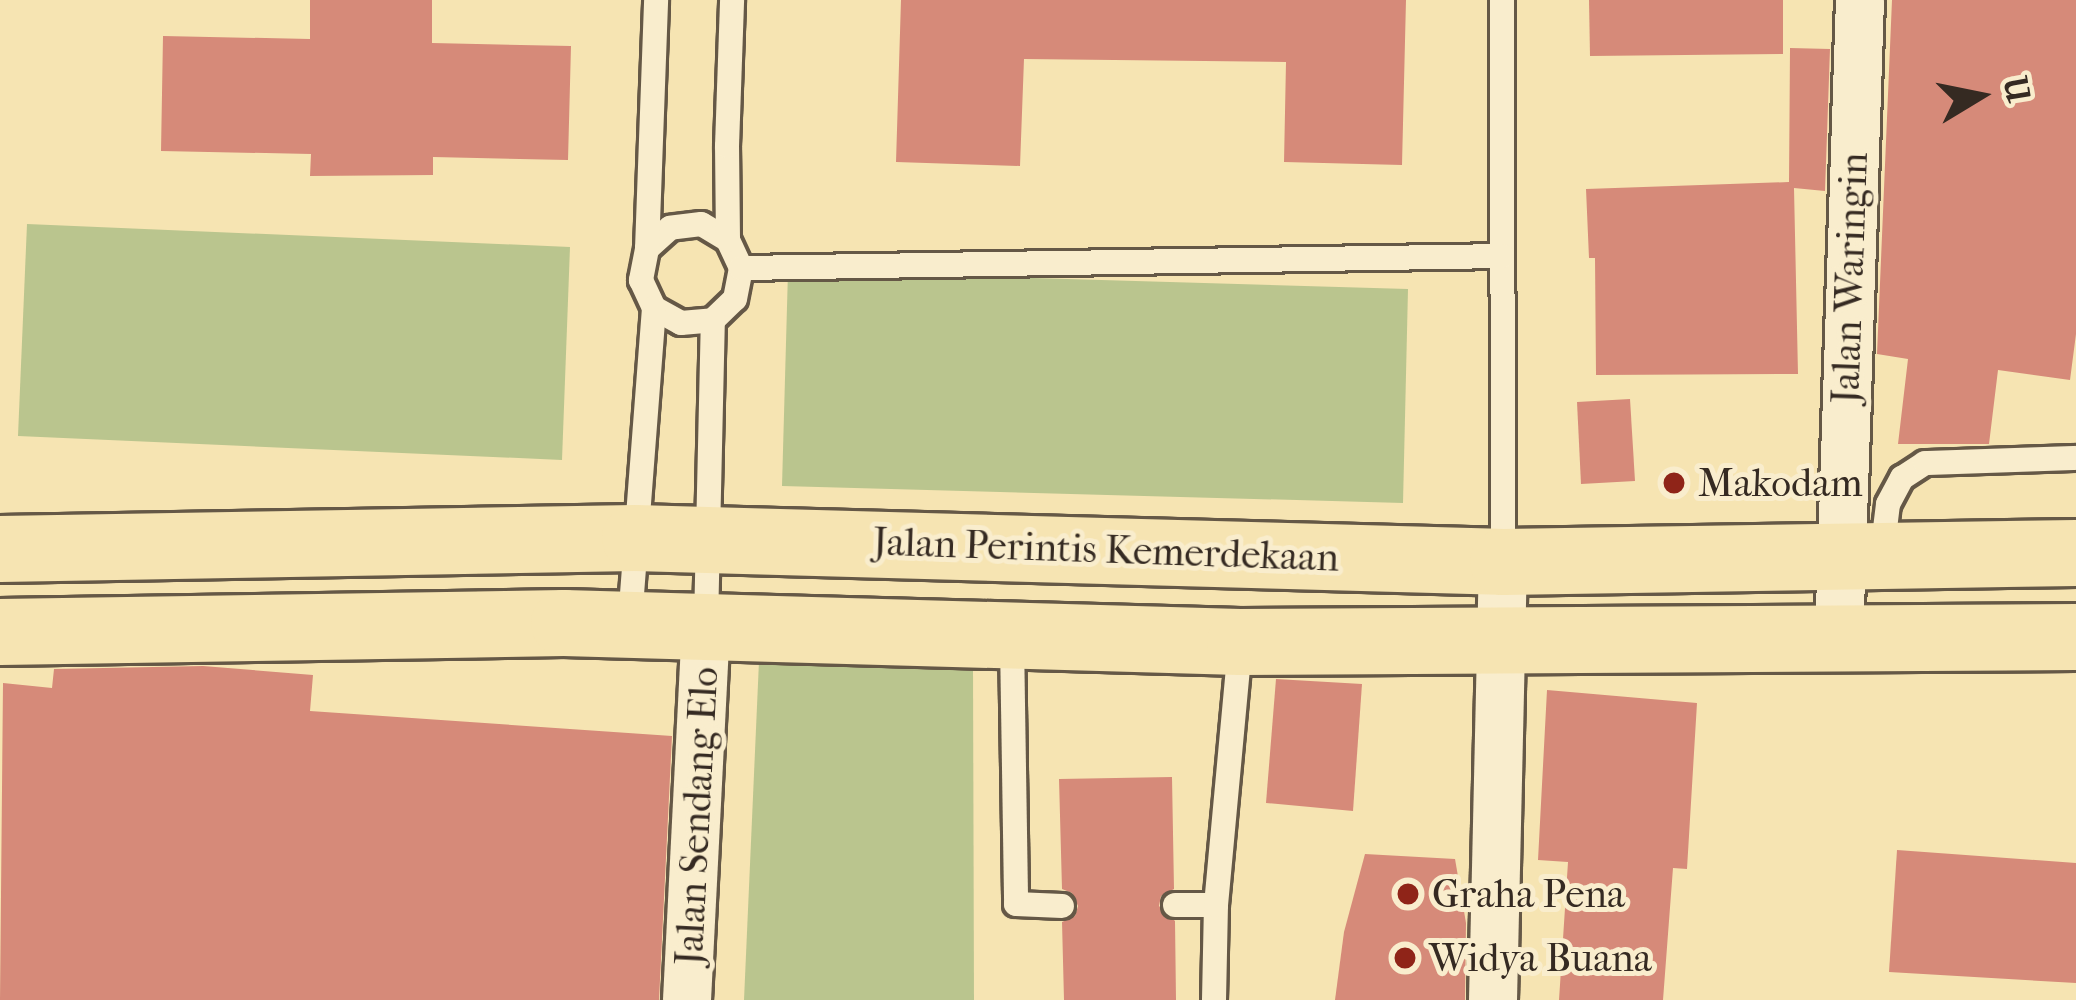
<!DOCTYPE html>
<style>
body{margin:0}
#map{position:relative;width:2076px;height:1000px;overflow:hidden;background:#f6e4b2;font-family:"IM FELL French Canon",serif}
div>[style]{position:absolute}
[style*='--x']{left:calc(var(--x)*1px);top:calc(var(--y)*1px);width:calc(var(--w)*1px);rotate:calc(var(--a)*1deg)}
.green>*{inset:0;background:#bac58e}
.building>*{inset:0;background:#d68a79}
.roads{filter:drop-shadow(3px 0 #655846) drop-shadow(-3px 0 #655846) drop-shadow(0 3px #655846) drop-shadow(0 -3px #655846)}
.service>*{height:24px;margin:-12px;padding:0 12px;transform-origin:12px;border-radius:12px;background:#f9edcd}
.minor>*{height:48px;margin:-24px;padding:0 24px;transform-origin:24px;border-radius:24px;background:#f9edcd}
.trunk>*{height:66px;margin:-33px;padding:0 33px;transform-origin:33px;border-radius:33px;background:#f6e4b2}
.dots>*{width:33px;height:33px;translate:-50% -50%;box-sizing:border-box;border:6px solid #f9edcd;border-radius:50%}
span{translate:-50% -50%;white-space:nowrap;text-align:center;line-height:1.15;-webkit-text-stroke:10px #f9edcd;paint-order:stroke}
.street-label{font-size:39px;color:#352a22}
.poi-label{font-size:39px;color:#352a22}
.left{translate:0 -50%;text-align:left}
.north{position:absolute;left:1920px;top:36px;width:120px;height:120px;-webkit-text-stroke:9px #f9edcd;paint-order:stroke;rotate:80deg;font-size:33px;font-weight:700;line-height:48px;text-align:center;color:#352a22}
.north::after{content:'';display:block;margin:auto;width:42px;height:54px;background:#352a22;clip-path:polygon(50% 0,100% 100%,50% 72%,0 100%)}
</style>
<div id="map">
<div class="green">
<div style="clip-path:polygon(27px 224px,570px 247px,562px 460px,18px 436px)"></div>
<div style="clip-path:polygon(788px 271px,1408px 289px,1403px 503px,782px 486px)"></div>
<div style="clip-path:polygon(759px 661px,973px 666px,974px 1000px,744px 1000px)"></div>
</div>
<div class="building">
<div style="clip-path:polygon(310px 0,432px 0,432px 43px,571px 46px,568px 160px,433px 157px,433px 175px,310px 176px,311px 154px,161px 151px,163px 36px,310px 39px)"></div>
<div style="clip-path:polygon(901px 0,1406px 0,1402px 165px,1284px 162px,1286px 62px,1024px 59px,1020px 166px,896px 162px)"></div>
<div style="clip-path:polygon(1589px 0,1783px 0,1783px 54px,1590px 56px)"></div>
<div style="clip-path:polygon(1892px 0,2076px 0,2076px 334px,2070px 380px,1998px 370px,1989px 444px,1898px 444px,1908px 359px,1877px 354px)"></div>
<div style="clip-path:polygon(1790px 48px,1830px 49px,1825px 191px,1794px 188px,1798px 374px,1596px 375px,1595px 258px,1589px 258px,1586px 189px,1789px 182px)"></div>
<div style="clip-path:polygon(1630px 399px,1635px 481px,1581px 484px,1577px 402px)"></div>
<div style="clip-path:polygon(203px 666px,313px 675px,310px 711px,672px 736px,659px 1000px,0 1000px,3px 683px,52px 688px,54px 669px)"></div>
<div style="clip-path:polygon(1276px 679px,1362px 684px,1353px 811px,1266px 803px)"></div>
<div style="clip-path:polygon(1547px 690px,1697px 703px,1687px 869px,1673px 868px,1663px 1000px,1559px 1000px,1568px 862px,1538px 860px)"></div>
<div style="clip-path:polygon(1172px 777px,1174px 889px,1161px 896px,1159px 906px,1175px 921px,1176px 1000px,1064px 1000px,1062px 922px,1075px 916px,1078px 906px,1072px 893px,1062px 889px,1059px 779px)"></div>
<div style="clip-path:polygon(1897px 850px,2076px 863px,2076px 983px,1889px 972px)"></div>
<div style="clip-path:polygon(1365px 854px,1455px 859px,1466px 923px,1465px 1000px,1335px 1000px,1344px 932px)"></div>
</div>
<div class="roads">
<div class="service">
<div style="--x:1502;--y:0;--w:562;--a:89.9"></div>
<div style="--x:728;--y:240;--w:31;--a:-149"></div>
<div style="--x:701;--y:224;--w:31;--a:173"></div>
<div style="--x:670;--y:228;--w:31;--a:138"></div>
<div style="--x:647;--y:249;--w:32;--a:101"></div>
<div style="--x:641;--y:280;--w:31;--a:65"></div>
<div style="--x:654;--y:308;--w:31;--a:29"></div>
<div style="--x:681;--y:323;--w:32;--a:-5"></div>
<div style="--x:713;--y:320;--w:30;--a:-44"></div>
<div style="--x:735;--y:299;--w:32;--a:-79"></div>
<div style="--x:741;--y:268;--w:31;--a:-115"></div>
<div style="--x:728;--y:240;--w:94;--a:-90.6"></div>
<div style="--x:727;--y:146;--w:146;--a:-88"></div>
<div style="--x:647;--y:249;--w:249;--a:-87.9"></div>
<div style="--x:741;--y:268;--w:761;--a:-0.9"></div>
<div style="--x:1882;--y:553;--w:49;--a:-83"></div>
<div style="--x:1888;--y:504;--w:30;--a:-62"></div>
<div style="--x:1902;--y:478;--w:27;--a:-33"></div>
<div style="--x:1925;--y:463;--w:151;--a:-1.9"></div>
<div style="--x:630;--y:620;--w:313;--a:-85.6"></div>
<div style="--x:706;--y:623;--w:303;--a:-88.7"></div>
<div style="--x:1012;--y:641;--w:263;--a:89.1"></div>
<div style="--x:1016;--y:904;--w:46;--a:2.5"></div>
<div style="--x:1175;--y:905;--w:41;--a:0"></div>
<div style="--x:1214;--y:1000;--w:95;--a:-88.8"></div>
<div style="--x:1216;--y:905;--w:261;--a:-84.7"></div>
</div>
<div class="minor">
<div style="--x:1839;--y:640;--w:640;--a:-88.12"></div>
<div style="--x:687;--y:1000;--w:369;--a:-87.1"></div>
<div style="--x:1493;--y:1000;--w:438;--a:-88.7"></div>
</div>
<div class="trunk">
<div style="--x:0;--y:549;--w:635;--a:-0.99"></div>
<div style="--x:635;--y:538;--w:868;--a:1.58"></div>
<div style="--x:1503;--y:562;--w:573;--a:-0.9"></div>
<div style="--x:0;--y:632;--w:564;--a:-0.91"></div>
<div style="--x:564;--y:623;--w:676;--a:1.61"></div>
<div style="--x:1240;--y:642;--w:836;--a:-0.34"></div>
</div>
</div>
<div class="dots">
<div style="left:1674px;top:483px;background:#8f2418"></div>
<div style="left:1408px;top:894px;background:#8f2418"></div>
<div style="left:1405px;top:958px;background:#8f2418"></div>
</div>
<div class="street-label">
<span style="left:1850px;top:278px;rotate:-88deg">Jalan Waringin</span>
<span style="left:1106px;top:550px;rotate:2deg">Jalan Perintis Kemerdekaan</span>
<span style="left:697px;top:816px;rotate:-87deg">Jalan Sendang Elo</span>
</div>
<div class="poi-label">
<span class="left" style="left:1698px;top:483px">Makodam</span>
<span class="left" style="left:1432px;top:894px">Graha Pena</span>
<span class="left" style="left:1429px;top:958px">Widya Buana</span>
</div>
<div class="north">U</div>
</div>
